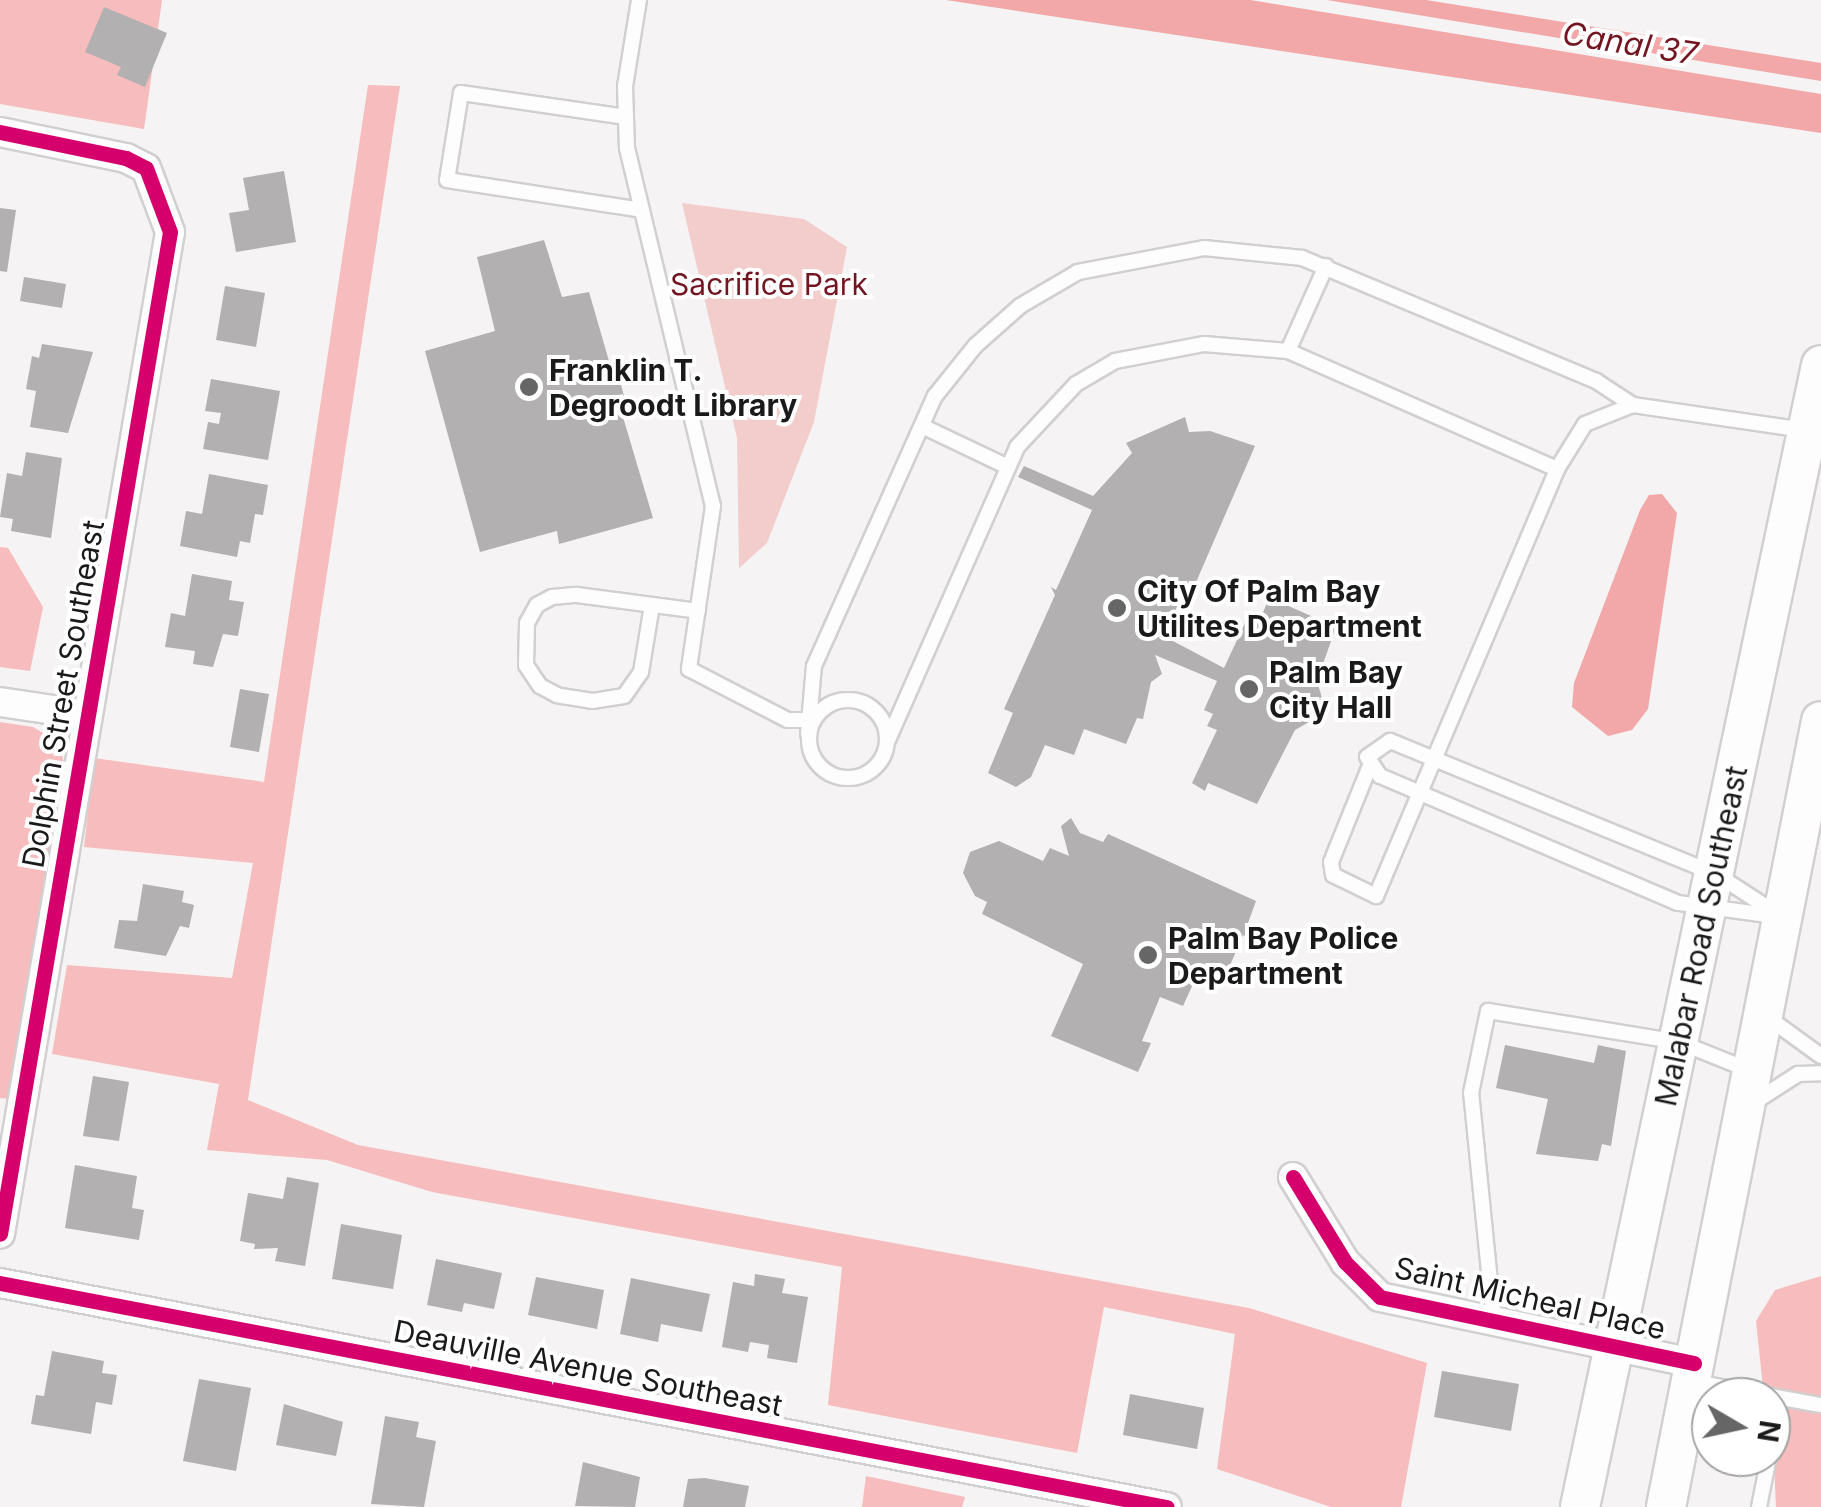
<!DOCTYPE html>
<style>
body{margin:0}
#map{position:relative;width:1821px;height:1507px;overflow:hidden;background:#f5f3f3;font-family:Inter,sans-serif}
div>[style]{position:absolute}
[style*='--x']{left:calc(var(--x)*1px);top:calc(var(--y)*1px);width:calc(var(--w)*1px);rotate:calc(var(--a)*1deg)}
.green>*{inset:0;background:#f3cccc}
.forest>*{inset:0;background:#f7bcbd}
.water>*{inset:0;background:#f2a7a8}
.building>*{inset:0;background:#b2b0b0}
.roads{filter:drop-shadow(2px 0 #d1cfcf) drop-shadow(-2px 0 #d1cfcf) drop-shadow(0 2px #d1cfcf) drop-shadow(0 -2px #d1cfcf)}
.lane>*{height:14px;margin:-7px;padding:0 7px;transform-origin:7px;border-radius:7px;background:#fefdfd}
.lane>.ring{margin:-7px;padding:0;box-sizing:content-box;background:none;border:14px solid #fefdfd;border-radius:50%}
.street>*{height:28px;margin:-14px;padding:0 14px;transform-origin:14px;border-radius:14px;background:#fefdfd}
.secondary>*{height:38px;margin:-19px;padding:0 19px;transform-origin:19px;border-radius:19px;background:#fefdfd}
.cycleway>*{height:15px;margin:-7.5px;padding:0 7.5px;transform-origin:7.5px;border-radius:7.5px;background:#d6006c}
.dots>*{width:28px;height:28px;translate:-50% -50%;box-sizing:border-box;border:5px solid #fff;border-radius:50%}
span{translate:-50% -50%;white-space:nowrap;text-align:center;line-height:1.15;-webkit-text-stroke:8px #fff;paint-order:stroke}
.park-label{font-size:30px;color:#731521}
.poi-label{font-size:30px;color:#1b1a1a;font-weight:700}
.left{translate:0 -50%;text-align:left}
.street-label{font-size:30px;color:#1b1a1a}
.water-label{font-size:32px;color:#731621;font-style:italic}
.north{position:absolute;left:1691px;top:1377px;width:100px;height:100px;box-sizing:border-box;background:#fff;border:2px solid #a4a3a3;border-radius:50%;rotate:99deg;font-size:28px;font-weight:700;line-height:40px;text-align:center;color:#1b1a1a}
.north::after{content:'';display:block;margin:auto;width:35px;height:45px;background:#676666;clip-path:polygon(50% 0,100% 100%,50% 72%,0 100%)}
</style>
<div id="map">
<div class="green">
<div style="clip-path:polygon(682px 203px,804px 219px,847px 247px,814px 422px,767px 543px,739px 568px,737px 438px)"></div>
</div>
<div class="forest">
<div style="clip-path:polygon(0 0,162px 0,144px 129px,0 104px)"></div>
<div style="clip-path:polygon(368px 85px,400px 86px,248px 1100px,358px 1145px,1249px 1308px,1427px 1363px,1401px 1507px,1331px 1507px,1217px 1469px,1235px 1334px,1104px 1307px,1077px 1453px,828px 1405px,842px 1267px,432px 1192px,327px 1160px,207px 1150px,219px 1084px,52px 1054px,67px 965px,232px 978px,253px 863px,84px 847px,94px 758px,264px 782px)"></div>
<div style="clip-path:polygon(0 547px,8px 548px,43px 607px,30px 671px,0 667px)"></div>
<div style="clip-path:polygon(0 722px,33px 727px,58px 742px,65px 766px,10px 1099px,0 1098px)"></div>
<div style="clip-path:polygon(1821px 1276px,1821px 1507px,1776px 1507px,1771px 1397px,1764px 1397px,1756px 1321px,1775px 1290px)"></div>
<div style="clip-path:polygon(866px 1476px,965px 1497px,962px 1507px,862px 1507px)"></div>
</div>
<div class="water">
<div style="clip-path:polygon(946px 0,1250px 0,1821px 94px,1821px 133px)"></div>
<div style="clip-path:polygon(1327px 0,1426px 0,1821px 63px,1821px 81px)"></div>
<div style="clip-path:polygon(1662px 494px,1677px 513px,1648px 709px,1632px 730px,1608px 736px,1572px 707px,1574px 683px,1640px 510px,1649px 495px)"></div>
</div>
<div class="building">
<div style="clip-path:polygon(104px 7px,167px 33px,145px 87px,117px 75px,121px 67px,85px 52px)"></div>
<div style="clip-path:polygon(284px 171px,296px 242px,236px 252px,229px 213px,249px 210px,243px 178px)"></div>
<div style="clip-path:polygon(0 208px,16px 210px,7px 272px,0 271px)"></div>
<div style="clip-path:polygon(544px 240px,562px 297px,589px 292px,611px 368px,616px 366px,627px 407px,620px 407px,653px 518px,559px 544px,557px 531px,480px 552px,425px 351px,495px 331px,477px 257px)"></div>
<div style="clip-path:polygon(24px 277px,66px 284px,62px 308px,20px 301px)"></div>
<div style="clip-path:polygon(225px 286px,265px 293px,256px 347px,216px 340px)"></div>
<div style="clip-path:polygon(42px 344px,93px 352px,68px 433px,30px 427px,36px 391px,26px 389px,32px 356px,39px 358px)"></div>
<div style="clip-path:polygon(211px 379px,280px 391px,268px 460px,203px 449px,208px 422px,219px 424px,221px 413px,205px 411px)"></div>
<div style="clip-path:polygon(1185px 417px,1189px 432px,1210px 431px,1255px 446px,1171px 640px,1224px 668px,1250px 612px,1261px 617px,1272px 591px,1286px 597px,1284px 604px,1336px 627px,1317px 681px,1322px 698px,1316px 718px,1295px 730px,1257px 804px,1208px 783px,1205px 791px,1192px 783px,1217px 730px,1207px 726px,1213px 714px,1204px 710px,1217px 681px,1155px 655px,1162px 674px,1151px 682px,1143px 719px,1137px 718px,1126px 744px,1084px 729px,1074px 755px,1045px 745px,1031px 777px,1016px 787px,988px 773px,1013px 713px,1004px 709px,1055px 595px,1051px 587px,1056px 590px,1092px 510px,1018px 477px,1024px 466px,1093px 496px,1132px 453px,1126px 443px)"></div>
<div style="clip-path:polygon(26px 452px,62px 458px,51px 538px,11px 531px,13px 519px,0 517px,7px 473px,22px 476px)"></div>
<div style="clip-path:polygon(209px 474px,268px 485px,263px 515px,255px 514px,250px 543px,240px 541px,237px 557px,180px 546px,186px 511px,202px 514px)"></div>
<div style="clip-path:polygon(192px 574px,232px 581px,229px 600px,244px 602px,238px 636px,223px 634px,213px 667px,193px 664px,195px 651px,165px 647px,171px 613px,185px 616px)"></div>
<div style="clip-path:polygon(240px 689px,269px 694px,259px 752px,230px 747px)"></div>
<div style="clip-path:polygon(1071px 818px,1080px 833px,1103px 842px,1108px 834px,1256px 901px,1248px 923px,1258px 927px,1257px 941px,1243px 935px,1222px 984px,1198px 973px,1183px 1006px,1160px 997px,1142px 1041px,1151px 1043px,1138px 1072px,1051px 1036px,1083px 964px,982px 914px,987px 902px,975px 896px,963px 873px,970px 852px,999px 841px,1043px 861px,1050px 848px,1069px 856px,1061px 826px)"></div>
<div style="clip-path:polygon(143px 884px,184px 891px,182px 902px,194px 905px,189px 928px,180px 926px,166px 956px,114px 948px,119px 920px,137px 921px)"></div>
<div style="clip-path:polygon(1505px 1045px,1594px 1063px,1598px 1045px,1626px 1051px,1611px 1146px,1602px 1144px,1598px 1161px,1536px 1154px,1548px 1099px,1496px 1088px)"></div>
<div style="clip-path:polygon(93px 1076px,129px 1082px,119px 1141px,83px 1136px)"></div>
<div style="clip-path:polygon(75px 1165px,137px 1176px,132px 1208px,144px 1210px,139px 1240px,65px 1228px)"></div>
<div style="clip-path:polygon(287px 1177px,319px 1183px,305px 1266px,275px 1261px,278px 1248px,254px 1249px,255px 1244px,240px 1241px,248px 1193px,283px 1199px)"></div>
<div style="clip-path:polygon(341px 1224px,402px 1235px,393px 1289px,332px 1279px)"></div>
<div style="clip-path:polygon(436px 1259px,502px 1273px,494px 1309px,464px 1303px,462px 1312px,427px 1305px)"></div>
<div style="clip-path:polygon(755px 1274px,785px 1279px,782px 1293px,808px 1297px,797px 1363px,767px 1358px,769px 1345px,750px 1342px,748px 1352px,722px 1347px,733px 1282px,754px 1286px)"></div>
<div style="clip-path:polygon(536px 1277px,604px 1290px,597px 1329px,528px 1315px)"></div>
<div style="clip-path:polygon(631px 1278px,710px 1294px,702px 1332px,661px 1324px,658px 1342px,620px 1334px)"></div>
<div style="clip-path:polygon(52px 1351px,104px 1361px,102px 1373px,117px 1375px,112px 1405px,96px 1402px,91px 1434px,31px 1424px,36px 1395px,44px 1396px)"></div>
<div style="clip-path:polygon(1442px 1371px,1519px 1384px,1511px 1431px,1434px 1417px)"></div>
<div style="clip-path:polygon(199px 1379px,251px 1388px,236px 1471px,183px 1461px)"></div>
<div style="clip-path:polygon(1130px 1394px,1204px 1408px,1197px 1449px,1123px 1435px)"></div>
<div style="clip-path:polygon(284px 1404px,343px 1422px,336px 1456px,276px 1445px)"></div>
<div style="clip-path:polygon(385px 1416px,419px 1422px,416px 1437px,436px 1441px,424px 1507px,371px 1504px)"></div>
<div style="clip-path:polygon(583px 1462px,640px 1477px,635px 1507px,575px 1506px)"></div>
<div style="clip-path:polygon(705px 1478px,749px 1486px,745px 1507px,683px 1507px,688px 1479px)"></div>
</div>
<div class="roads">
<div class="lane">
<div style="--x:639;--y:0;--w:87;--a:99.2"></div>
<div style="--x:625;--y:86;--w:62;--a:88.2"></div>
<div style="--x:627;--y:148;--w:368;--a:76.5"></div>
<div style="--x:713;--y:506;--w:165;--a:98.4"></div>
<div style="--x:689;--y:669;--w:111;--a:27.3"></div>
<div style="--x:788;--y:720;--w:22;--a:0"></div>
<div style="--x:626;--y:117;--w:167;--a:-171.7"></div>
<div style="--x:461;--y:93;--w:88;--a:99.1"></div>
<div style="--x:447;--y:180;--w:197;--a:8.7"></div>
<div style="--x:1288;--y:351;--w:93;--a:-65.9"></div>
<div style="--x:922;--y:426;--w:95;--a:25.5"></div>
<div style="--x:652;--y:605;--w:68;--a:99.3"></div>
<div style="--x:641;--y:672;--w:29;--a:125"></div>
<div style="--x:624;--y:696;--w:31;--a:171"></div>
<div style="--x:593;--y:701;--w:36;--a:-171"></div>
<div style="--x:557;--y:695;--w:19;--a:-152"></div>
<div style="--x:540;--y:686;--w:25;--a:-124"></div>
<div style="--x:526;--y:665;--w:42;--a:-88.6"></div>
<div style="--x:527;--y:623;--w:21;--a:-61"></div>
<div style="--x:537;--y:605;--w:17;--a:-28"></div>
<div style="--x:552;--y:597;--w:25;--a:-5"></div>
<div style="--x:577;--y:595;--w:122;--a:7.5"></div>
<div class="ring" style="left:809px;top:700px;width:64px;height:64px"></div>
<div style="--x:808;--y:734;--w:68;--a:-85"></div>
<div style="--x:814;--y:666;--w:296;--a:-65.9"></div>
<div style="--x:935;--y:396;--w:64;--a:-51.3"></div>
<div style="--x:975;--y:346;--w:60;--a:-41.6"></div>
<div style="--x:1020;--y:306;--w:67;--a:-30.4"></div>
<div style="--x:1078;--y:272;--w:128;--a:-10.8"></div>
<div style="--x:1204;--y:248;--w:99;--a:5.8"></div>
<div style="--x:1302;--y:258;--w:319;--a:22.7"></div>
<div style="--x:1596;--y:381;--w:44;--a:33"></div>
<div style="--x:888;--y:740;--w:320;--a:-66.2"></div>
<div style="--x:1017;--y:447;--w:86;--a:-46.9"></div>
<div style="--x:1076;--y:384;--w:45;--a:-30.5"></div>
<div style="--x:1115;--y:361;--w:91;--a:-10.8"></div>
<div style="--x:1204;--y:344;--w:84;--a:4.8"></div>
<div style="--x:1288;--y:351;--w:294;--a:23.7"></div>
<div style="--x:1390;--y:741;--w:352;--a:22.2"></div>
<div style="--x:1716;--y:874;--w:79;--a:33.1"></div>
<div style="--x:1782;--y:917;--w:105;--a:-172.3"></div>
<div style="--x:1678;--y:903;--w:324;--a:-156.9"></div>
<div style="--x:1380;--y:776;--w:23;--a:-124"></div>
<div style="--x:1367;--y:757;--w:28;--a:-35"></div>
<div style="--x:1369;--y:768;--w:101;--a:112"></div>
<div style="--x:1331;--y:862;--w:13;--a:81"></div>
<div style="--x:1333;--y:875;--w:48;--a:26"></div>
<div style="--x:1376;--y:896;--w:464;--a:-67"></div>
<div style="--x:1557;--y:469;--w:53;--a:-58.1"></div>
<div style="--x:1585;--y:424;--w:52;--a:-21.6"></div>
<div style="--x:1633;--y:405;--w:173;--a:8.3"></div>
<div style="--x:1770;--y:1019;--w:63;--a:36"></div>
<div style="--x:1753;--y:1103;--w:54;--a:-32.8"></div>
<div style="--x:1798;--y:1074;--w:23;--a:-2"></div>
<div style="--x:1494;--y:1322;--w:230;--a:-95.7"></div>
<div style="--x:1471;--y:1093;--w:84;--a:-78.3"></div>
<div style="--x:1488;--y:1011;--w:193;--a:9.2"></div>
<div style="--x:1679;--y:1042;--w:78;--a:21.9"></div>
<div style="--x:1694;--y:1382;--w:129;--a:10.3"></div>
<div style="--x:1771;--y:1448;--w:51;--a:-78.7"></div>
<div style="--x:1759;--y:1507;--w:51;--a:-78.7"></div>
</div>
<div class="street">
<div style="--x:0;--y:132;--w:129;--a:11.7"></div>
<div style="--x:126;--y:158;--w:22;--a:27"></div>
<div style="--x:146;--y:168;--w:68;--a:69.4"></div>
<div style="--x:170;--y:232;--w:1016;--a:99.63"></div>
<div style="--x:0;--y:702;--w:88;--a:8.5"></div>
<div style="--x:1293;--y:1177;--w:100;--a:58.5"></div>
<div style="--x:1345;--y:1262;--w:49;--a:45"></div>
<div style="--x:1380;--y:1297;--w:321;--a:11.9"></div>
<div style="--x:0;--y:1283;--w:1188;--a:10.87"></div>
</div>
<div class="secondary">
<div style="--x:1580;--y:1507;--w:1167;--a:-78.08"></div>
<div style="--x:1666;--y:1507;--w:801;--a:-78.84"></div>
</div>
</div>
<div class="cycleway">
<div style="--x:0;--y:132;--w:129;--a:11.7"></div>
<div style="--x:126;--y:158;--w:22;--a:27"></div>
<div style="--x:146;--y:168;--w:68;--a:69.4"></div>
<div style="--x:170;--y:232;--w:1016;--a:99.63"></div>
<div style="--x:1293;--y:1177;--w:100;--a:58.5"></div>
<div style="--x:1345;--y:1262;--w:49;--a:45"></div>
<div style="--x:1380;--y:1297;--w:321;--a:11.9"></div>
<div style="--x:0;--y:1283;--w:1188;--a:10.87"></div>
</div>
<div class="dots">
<div style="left:529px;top:387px;background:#676666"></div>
<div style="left:1117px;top:608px;background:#676666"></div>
<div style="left:1249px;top:689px;background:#676666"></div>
<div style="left:1148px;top:955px;background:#676666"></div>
</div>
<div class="park-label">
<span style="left:769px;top:284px">Sacrifice Park</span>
</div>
<div class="poi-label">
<span class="left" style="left:549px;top:387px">Franklin T.<br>Degroodt Library</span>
<span class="left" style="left:1137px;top:608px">City Of Palm Bay<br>Utilites Department</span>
<span class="left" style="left:1269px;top:689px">Palm Bay<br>City Hall</span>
<span class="left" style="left:1168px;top:955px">Palm Bay Police<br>Department</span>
</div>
<div class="street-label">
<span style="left:63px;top:694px;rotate:-80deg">Dolphin Street Southeast</span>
<span style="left:1701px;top:936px;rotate:-78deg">Malabar Road Southeast</span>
<span style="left:1530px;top:1298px;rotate:13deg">Saint Micheal Place</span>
<span style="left:588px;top:1368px;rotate:11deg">Deauville Avenue Southeast</span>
</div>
<div class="water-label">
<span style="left:1630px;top:44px;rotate:9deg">Canal 37</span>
</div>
<div class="north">N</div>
</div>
